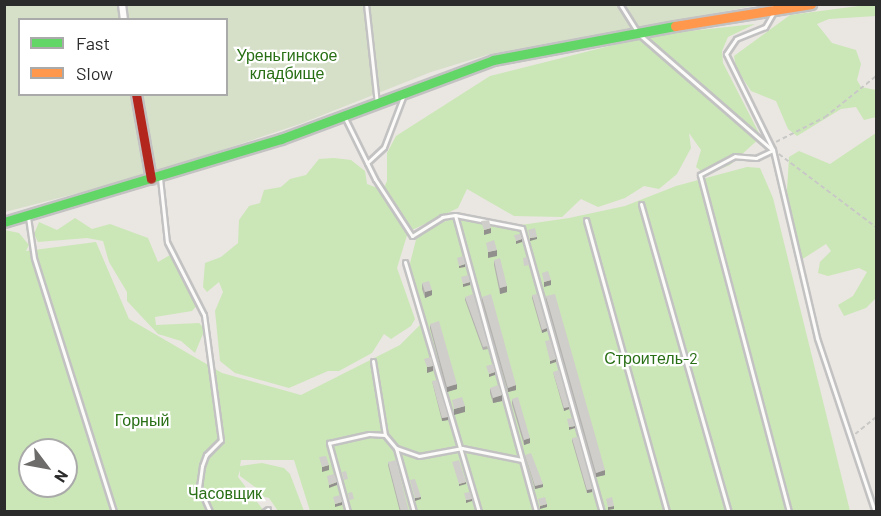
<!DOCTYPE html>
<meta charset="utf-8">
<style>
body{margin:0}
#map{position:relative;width:881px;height:516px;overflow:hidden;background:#eae6e1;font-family:Barlow,sans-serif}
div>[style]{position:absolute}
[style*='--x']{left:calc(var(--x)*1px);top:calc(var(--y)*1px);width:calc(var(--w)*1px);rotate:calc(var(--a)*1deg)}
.green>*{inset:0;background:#cbe7b7}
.cemetery>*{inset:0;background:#d6dfc8}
.path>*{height:1.5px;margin-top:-0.75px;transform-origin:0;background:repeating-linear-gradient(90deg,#c8c8c7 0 4.5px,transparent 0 7.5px)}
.roads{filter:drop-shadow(2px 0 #c3c2c2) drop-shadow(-2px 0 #c3c2c2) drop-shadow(0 2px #c3c2c2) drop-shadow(0 -2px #c3c2c2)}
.lane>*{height:3px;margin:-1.5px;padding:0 1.5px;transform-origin:1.5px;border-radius:1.5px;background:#fcfbfa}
.street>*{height:6px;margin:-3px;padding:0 3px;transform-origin:3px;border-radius:3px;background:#fcfbfa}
.fast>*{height:9px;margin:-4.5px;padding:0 4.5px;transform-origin:4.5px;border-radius:4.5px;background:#63d668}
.slow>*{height:9px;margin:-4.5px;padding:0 4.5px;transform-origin:4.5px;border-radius:4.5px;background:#ff974d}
.jam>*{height:9px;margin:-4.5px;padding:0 4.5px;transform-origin:4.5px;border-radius:4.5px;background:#b3261e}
.wall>*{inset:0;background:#b3b1ae}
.shaded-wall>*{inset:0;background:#92908d}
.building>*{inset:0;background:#d0ceca}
span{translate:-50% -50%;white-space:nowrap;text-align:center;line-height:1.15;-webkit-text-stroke:4.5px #fff;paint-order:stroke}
.park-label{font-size:16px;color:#286f15}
.frame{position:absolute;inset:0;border:6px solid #2b2b2b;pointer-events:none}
.legend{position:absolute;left:18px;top:18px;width:210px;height:78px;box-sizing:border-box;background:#fff;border:2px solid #aaa;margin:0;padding:8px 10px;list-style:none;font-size:18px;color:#2b2b2b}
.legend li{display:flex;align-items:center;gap:12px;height:30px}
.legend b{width:30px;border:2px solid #aaa}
.north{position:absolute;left:18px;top:438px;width:60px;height:60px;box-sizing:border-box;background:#fff;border:2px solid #aaa;border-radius:50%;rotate:122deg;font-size:16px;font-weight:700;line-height:24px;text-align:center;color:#2b2b2b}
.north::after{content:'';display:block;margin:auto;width:21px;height:27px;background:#6e6c6b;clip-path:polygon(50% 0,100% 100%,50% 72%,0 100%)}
</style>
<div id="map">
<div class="green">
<div style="clip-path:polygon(866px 5px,876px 6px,876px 16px,829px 19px,817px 24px,832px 43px,856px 50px,861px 64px,857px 80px,861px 87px,876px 90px,876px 117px,864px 120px,856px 107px,841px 109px,797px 136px,788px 129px,776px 101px,751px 91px,736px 68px,734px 56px,790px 15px)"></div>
<div style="clip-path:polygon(755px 24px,728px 37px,722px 51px,723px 63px,761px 137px,730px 165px,706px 175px,696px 167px,701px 150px,689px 133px,691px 148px,677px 174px,659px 189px,644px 186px,625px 198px,598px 207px,581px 199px,562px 217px,514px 216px,467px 189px,458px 208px,408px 232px,397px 268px,415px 319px,411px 326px,391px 339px,384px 334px,372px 353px,339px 371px,328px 371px,289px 388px,235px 373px,220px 361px,215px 311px,223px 292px,219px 282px,207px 292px,203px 287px,205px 263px,221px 257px,238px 243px,239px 220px,249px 206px,260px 203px,264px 190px,281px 187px,290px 179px,306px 175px,319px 159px,334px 158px,351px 160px,365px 171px,367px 184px,383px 190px,387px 181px,387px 153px,396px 136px,490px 76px,653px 35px)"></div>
<div style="clip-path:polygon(876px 133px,876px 298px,866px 308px,844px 316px,838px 305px,853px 296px,867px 272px,859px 268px,828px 276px,818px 273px,820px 262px,831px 251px,826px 244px,801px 260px,795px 250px,787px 190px,789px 157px,799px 151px,830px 164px)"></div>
<div style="clip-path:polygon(evenodd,747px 167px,760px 168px,773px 198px,850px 511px,310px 511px,294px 460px,241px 460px,240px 466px,262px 463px,284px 468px,290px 474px,304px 511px,278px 511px,269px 498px,257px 495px,255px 487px,240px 476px,240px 470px,238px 477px,264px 511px,5px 512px,5px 230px,19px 233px,29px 245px,26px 251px,96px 242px,129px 319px,222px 373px,301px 395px,400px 345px,423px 322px,408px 271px,418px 232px,464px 214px,514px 226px,569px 218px,625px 206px,676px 186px,747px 167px,30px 450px,66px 450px,66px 486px,30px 486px,30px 450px)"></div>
<div style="clip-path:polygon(75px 218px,92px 229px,110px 224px,148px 238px,158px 262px,170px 255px,200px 302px,192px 311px,155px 317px,156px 325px,199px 323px,205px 329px,195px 353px,181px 341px,158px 334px,127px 301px,127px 292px,109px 262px,103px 241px,87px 238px,38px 242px,34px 234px,39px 222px,57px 230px)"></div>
</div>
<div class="cemetery">
<div style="clip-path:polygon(evenodd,766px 4px,490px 54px,431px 72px,300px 124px,144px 176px,5px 212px,5px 5px,766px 4px,20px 20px,226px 20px,226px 94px,20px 94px,20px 20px)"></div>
</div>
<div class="path">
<div style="--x:776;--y:142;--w:55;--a:-27"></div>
<div style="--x:825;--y:117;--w:65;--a:-38.8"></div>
<div style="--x:779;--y:154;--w:121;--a:37"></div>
<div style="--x:855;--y:434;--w:27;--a:-39"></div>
</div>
<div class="roads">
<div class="lane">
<div style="--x:366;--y:4;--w:100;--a:83.7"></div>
<div style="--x:620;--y:4;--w:31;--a:58"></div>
<div style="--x:772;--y:4;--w:7;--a:63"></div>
<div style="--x:775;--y:10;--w:20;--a:120"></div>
<div style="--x:765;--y:27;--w:31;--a:158"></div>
<div style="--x:736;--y:39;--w:18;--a:124"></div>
<div style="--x:726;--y:54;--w:107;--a:63.9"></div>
<div style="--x:773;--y:150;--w:193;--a:76.8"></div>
<div style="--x:817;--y:338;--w:183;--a:71.6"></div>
<div style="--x:640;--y:35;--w:174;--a:41"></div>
<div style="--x:345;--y:118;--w:68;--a:63.8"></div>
<div style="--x:375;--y:179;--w:68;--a:57"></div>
<div style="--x:412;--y:236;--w:36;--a:-32"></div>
<div style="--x:442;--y:217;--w:13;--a:-9"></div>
<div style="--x:455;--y:215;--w:308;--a:74.7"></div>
<div style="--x:773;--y:150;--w:19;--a:155"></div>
<div style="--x:756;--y:158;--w:21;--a:-175"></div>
<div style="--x:735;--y:156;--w:40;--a:152"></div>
<div style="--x:700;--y:175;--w:349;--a:75.2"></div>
<div style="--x:367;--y:163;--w:23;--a:-43"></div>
<div style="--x:384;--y:147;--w:53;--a:-69.2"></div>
<div style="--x:160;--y:178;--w:64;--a:83.8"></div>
<div style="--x:167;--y:242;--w:82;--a:63.1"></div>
<div style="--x:204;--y:315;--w:126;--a:82.3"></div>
<div style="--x:221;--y:440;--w:21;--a:135"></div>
<div style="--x:206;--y:455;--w:12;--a:110"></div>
<div style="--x:202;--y:466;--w:21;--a:98"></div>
<div style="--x:199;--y:487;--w:27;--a:66"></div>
<div style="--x:641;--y:204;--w:320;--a:74.1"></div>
<div style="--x:455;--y:215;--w:68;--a:11"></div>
<div style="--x:522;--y:228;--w:295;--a:74.3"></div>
<div style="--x:28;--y:217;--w:41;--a:81.7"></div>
<div style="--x:34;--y:258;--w:266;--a:72.5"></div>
<div style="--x:586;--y:220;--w:303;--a:74.5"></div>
<div style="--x:405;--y:262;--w:261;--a:73.5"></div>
<div style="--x:373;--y:361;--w:75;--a:80.8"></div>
<div style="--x:396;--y:448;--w:66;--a:74.3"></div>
<div style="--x:264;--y:512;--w:5;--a:-37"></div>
<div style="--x:348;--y:512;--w:72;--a:-105.4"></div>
<div style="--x:329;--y:443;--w:41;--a:-12.7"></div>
<div style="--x:369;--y:434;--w:16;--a:4"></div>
<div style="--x:385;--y:435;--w:17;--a:50"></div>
<div style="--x:396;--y:448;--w:24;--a:19"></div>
<div style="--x:419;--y:456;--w:44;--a:-10.5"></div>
<div style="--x:462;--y:448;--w:61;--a:11.3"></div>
</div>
<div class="street">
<div style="--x:122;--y:4;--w:16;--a:83"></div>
</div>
<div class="fast">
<div style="--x:4;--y:222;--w:289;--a:-16.7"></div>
<div style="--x:281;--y:139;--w:226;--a:-20.4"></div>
<div style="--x:493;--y:60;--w:185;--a:-10.6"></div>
</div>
<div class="slow">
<div style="--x:675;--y:26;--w:138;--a:-9.2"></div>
</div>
<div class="jam">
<div style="--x:136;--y:94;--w:86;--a:80"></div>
</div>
</div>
<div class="wall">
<div style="clip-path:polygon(494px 260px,507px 292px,500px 294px,494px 265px)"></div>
<div style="clip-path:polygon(422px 283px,432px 295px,425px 298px,422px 289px)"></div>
<div style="clip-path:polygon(532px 295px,547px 331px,542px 333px,532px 298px)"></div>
<div style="clip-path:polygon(546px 296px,605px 475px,596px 477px,546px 300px)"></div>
<div style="clip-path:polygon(465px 297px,488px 349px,483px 350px,465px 300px)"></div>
<div style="clip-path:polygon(482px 297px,516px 390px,508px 392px,482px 301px)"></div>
<div style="clip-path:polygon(430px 324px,457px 389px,447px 392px,430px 328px)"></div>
<div style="clip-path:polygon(553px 372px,569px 409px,564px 411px)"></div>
<div style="clip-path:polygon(432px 381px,448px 420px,442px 421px)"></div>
<div style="clip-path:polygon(490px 388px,502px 401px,493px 403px,490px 393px)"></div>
<div style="clip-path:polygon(512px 399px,530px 443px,524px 445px,512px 404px)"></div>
<div style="clip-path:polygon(572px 438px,592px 492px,587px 493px,572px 441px)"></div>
<div style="clip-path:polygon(525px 455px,543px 487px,535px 489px)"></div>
<div style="clip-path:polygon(388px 462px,409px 512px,400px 512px,388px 465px)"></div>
</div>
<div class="shaded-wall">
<div style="clip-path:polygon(491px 228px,491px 233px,484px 235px,484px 230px)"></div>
<div style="clip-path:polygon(537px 237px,537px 239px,530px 241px,530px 238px)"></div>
<div style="clip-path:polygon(522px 239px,522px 242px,516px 244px,516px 241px)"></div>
<div style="clip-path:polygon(497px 250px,497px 256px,488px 258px,488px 252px)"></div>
<div style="clip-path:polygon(465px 264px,465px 267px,459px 268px,459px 266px)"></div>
<div style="clip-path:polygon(551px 280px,551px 285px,544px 287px,544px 282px)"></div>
<div style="clip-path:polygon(470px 282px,470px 285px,463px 287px,463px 284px)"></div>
<div style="clip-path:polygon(507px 286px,507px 292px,500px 294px,500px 288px)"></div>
<div style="clip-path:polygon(432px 290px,432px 295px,425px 298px,425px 292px)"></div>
<div style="clip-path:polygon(547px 328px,547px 331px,542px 333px,542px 330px)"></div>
<div style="clip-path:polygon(556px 359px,556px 362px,550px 364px,550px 361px)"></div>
<div style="clip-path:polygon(433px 366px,433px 371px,427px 373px,427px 367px)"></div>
<div style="clip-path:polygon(495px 372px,495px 375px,489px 377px,489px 374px)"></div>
<div style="clip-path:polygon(457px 384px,457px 389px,447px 392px,447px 387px)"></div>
<div style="clip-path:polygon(516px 385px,516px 390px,508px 392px,508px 388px)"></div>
<div style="clip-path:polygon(502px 395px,502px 401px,493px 403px,493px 398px)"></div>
<div style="clip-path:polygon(465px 406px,465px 412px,454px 415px,454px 409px)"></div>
<div style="clip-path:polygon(569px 407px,569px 409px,564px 411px,564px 408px)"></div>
<div style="clip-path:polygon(448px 417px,448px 420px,442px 421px,442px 418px)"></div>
<div style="clip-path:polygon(575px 426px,575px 428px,569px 430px,569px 427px)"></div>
<div style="clip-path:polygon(530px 438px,530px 443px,524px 445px,524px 440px)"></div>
<div style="clip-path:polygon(329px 465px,329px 470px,322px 472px,322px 467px)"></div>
<div style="clip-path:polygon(605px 470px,605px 475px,596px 477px,596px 473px)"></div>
<div style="clip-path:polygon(337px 482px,337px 485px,329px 488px,329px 485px)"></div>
<div style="clip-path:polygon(466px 482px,466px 484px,459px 486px,459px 484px)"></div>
<div style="clip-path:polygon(543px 484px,543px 487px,535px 489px,535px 486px)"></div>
<div style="clip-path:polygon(592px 489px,592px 492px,587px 493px,587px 490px)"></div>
<div style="clip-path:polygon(421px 497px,421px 499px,415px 501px,415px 498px)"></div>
<div style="clip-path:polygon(472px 499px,472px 501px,466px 503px,466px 500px)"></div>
<div style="clip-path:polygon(342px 502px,342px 505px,335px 507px,335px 504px)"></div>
<div style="clip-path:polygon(547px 504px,547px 507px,540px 509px,540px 506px)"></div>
<div style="clip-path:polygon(614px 506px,614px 509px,608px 510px,608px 507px)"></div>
</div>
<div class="building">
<div style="clip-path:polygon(489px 220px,491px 228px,484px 230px,481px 221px)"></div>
<div style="clip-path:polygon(535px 228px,537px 237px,530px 238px,528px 230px)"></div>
<div style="clip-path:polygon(520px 234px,522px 239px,516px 241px,514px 235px)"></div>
<div style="clip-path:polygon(494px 240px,497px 250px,488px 252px,486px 243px)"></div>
<div style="clip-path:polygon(463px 256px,465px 264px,459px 266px,457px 258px)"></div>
<div style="clip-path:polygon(527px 257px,529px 265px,524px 266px,523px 258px)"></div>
<div style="clip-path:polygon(500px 258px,507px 286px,500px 288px,494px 260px)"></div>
<div style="clip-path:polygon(548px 271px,551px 280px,544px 282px,542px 273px)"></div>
<div style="clip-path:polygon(468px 275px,470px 282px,463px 284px,461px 277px)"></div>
<div style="clip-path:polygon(429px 281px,432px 290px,425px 292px,422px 283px)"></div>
<div style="clip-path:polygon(473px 294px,488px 346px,483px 347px,465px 297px)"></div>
<div style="clip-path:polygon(491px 294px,516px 385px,508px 388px,482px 297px)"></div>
<div style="clip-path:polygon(537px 294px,547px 328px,542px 330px,532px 295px)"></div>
<div style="clip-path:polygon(555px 294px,605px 470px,596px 473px,546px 296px)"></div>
<div style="clip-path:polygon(439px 321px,457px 384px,447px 387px,430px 324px)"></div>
<div style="clip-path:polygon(550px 340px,556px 359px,550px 361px,545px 341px)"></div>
<div style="clip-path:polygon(431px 357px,433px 366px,427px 367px,424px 359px)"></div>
<div style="clip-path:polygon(493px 364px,495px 372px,489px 374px,486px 366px)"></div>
<div style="clip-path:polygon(559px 370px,569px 407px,564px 408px,553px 372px)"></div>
<div style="clip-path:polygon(437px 380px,448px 417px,442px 418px,432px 381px)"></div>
<div style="clip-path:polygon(498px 385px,502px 395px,493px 398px,490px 388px)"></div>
<div style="clip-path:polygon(462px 397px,465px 406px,454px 409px,452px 400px)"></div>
<div style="clip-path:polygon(518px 397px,530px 438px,524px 440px,512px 399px)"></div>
<div style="clip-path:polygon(572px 418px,575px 426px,569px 427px,567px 419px)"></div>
<div style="clip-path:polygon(578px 437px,592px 489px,587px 490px,572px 438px)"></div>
<div style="clip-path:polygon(531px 453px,543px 484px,535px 486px,525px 455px)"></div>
<div style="clip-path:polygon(326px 456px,329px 465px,322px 467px,319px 457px)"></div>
<div style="clip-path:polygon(396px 460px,409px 512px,401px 512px,388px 462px)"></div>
<div style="clip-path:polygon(459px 460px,466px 482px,459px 484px,452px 462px)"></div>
<div style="clip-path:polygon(346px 471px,348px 479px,344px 480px,342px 472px)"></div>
<div style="clip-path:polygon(334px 474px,337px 482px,329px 485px,327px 476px)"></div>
<div style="clip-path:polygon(415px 479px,421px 497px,415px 498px,410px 480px)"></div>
<div style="clip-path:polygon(352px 492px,354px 499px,349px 500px,348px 493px)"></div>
<div style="clip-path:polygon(470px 492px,472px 499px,466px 500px,464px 493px)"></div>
<div style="clip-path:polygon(340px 495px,342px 502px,335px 504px,333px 497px)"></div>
<div style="clip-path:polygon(545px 497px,547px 504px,540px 506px,538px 499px)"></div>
<div style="clip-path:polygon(612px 497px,614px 506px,608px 507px,606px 499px)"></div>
</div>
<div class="park-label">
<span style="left:287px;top:64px">Уреньгинское<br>кладбище</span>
<span style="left:651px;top:358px">Строитель-2</span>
<span style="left:142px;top:420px">Горный</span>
<span style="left:225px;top:493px">Часовщик</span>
</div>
<div class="frame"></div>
<ul class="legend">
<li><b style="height:8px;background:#63d668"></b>Fast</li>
<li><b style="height:8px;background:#ff974d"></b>Slow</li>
</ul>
<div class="north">N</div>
</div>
